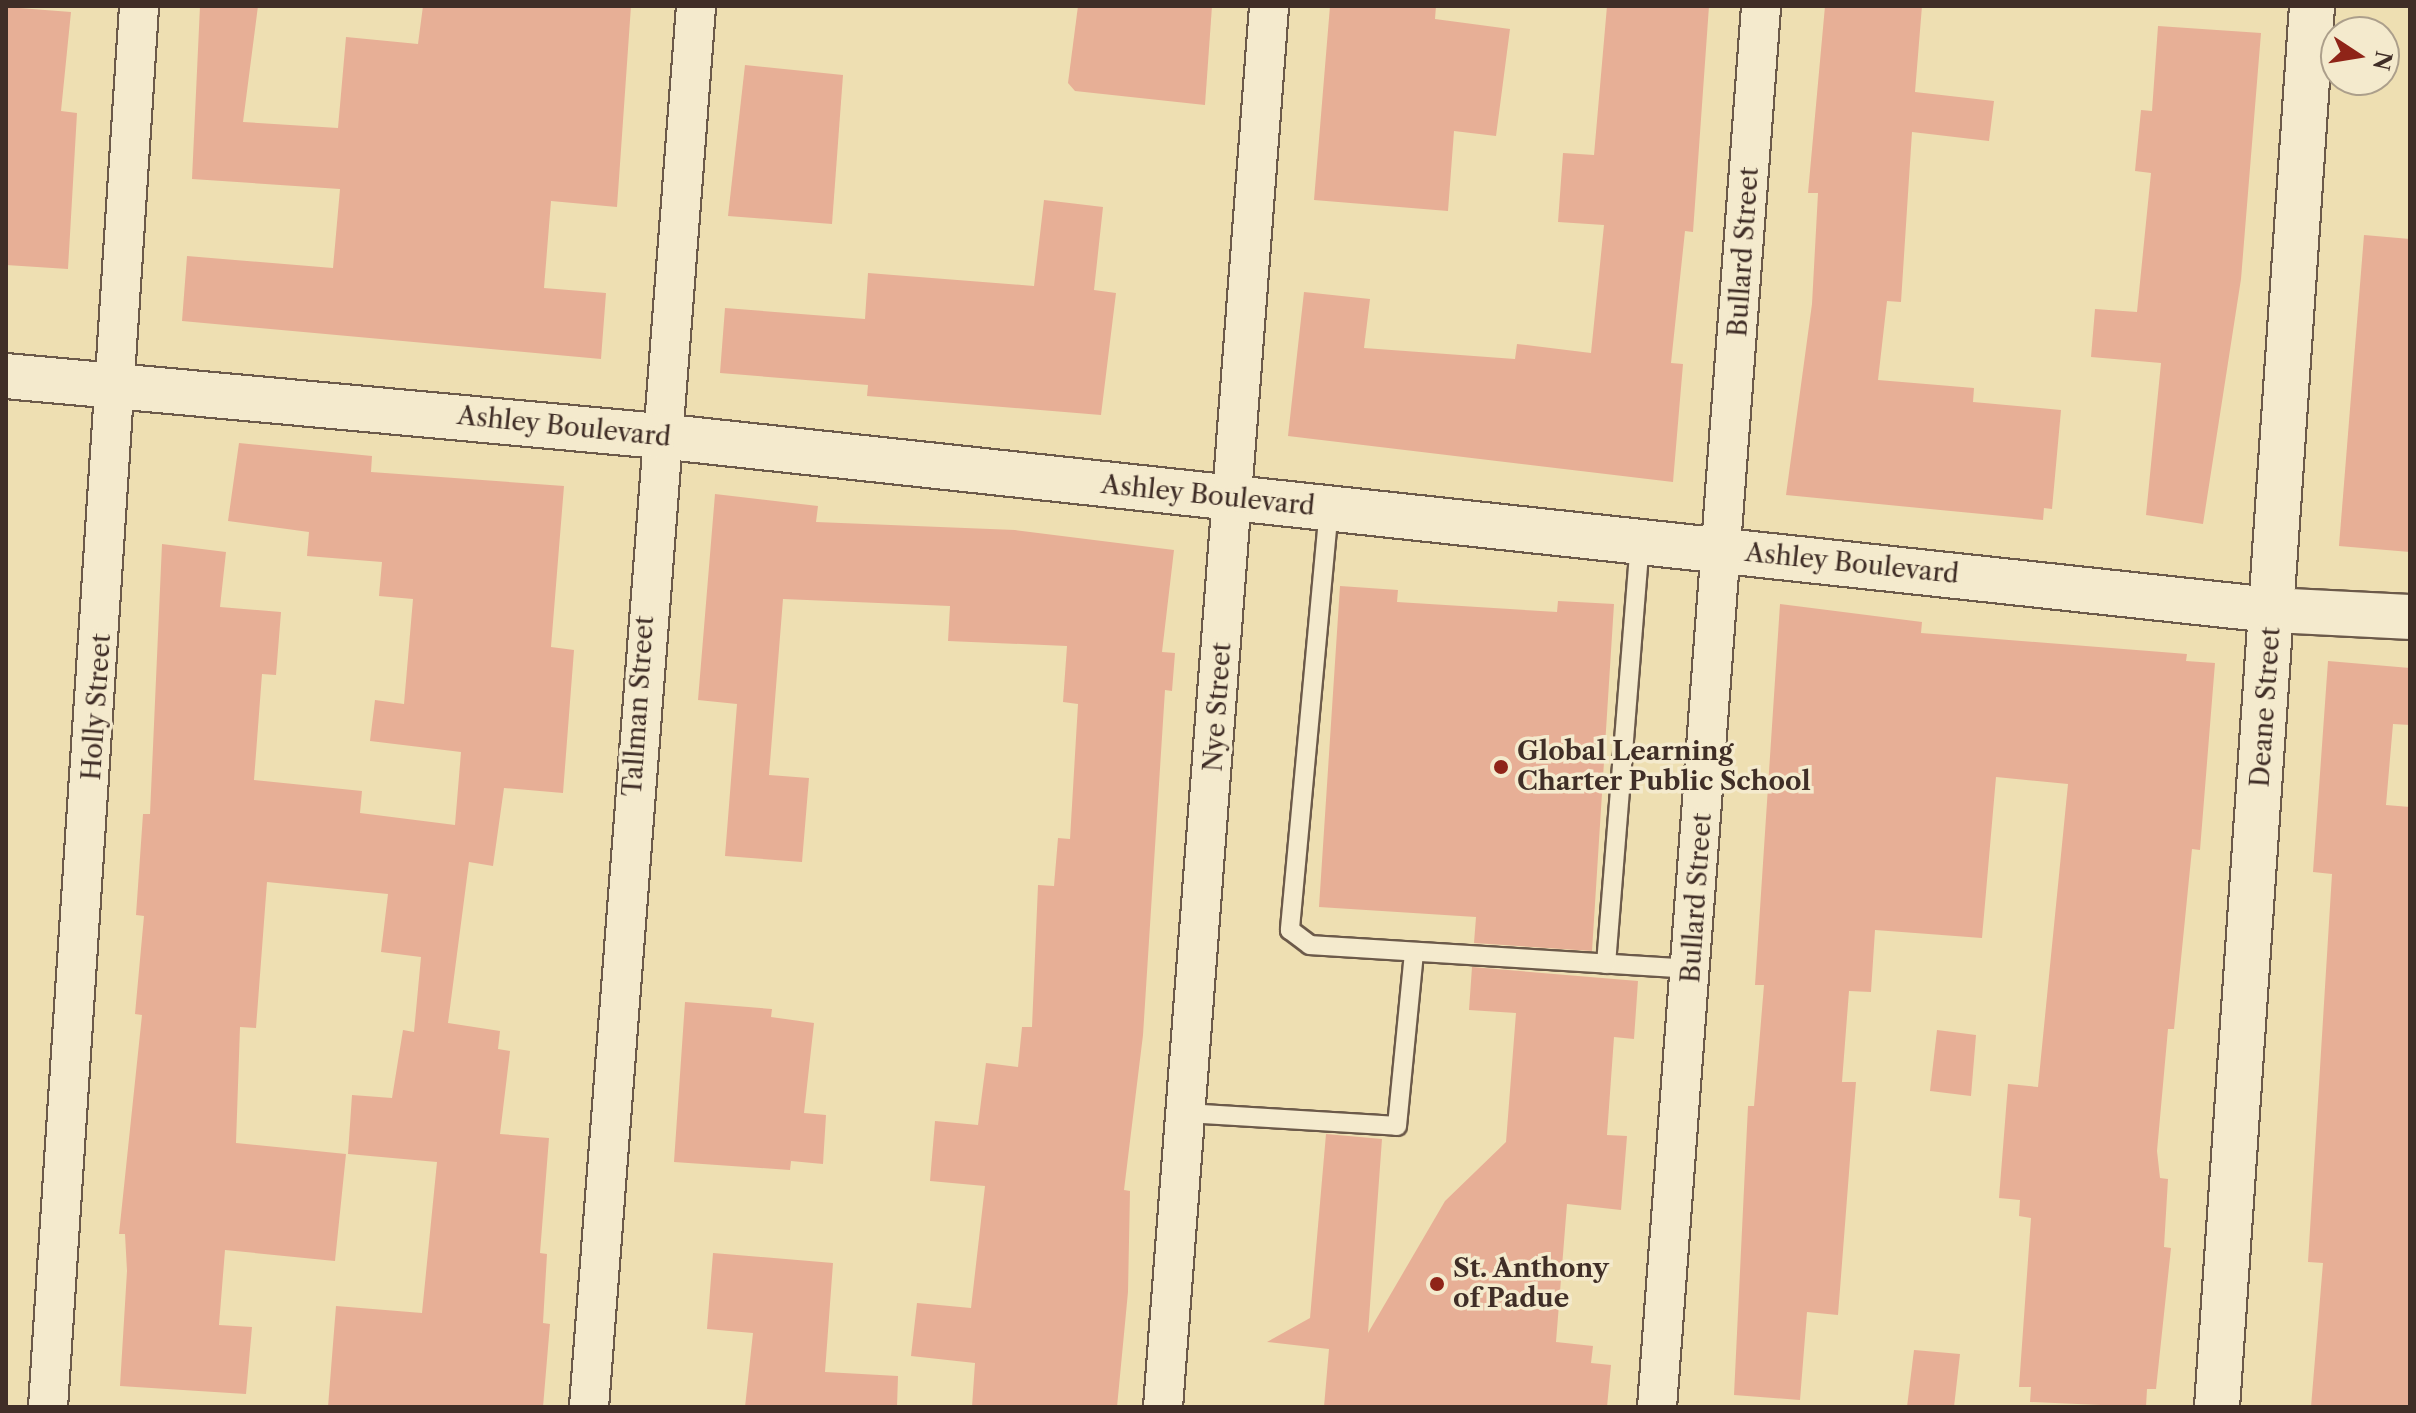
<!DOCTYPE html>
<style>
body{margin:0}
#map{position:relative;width:2416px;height:1413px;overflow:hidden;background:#eedfb2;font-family:"Libre Caslon Text",serif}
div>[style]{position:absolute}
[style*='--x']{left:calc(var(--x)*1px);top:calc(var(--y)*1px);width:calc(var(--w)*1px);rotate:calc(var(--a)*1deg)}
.building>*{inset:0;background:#e7af96}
.roads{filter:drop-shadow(2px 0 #6c5a4a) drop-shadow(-2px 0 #6c5a4a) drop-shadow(0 2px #6c5a4a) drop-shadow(0 -2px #6c5a4a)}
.service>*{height:18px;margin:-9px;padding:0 9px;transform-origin:9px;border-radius:9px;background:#f4eacd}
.minor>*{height:38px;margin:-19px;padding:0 19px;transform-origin:19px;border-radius:19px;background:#f4eacd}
.secondary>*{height:44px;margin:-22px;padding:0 22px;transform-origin:22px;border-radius:22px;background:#f4eacd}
.dots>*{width:22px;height:22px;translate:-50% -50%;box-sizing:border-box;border:4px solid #f4eacd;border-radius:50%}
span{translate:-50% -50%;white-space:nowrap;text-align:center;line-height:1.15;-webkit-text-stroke:7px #f4eacd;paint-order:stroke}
.street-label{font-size:26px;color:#402e27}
.poi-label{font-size:26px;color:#402e27;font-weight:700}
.left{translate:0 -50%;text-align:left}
.frame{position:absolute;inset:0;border:8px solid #402e27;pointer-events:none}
.north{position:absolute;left:2320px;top:16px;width:80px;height:80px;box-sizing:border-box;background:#f4eacd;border:2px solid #ac9f8b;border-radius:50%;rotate:102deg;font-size:22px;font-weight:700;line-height:32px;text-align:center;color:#402e27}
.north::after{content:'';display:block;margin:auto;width:28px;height:36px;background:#8f2418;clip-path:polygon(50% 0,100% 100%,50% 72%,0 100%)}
</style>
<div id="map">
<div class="building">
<div style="clip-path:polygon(200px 6px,258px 6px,243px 122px,338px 128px,346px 37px,418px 44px,423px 6px,631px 6px,617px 207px,551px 201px,544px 288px,606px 293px,601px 359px,182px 321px,187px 256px,333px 268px,340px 189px,192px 179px)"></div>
<div style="clip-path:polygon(1078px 6px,1212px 6px,1205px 105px,1075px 91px,1068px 83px)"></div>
<div style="clip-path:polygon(1330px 6px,1436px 6px,1435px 19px,1510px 29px,1496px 136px,1454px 131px,1448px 211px,1314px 200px)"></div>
<div style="clip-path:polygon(1607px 6px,1709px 6px,1693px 232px,1685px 231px,1671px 363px,1683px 364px,1673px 482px,1288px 436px,1304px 292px,1370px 299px,1364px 348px,1515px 359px,1517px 344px,1591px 353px,1604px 225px,1558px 222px,1563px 153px,1594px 155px)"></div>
<div style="clip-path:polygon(1825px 6px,1922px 6px,1915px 92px,1994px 101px,1989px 141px,1912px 132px,1901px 302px,1887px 301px,1878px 380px,1974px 388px,1973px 402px,2061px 410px,2052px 509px,2044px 508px,2043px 520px,1786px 495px,1812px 304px,1818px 193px,1808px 193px)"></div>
<div style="clip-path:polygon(6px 7px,71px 12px,61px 111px,77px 113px,68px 269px,6px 265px)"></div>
<div style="clip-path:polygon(2158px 26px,2261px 33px,2241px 279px,2203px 524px,2146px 515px,2161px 363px,2091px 357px,2095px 309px,2137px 312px,2151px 173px,2135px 171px,2141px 110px,2152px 111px)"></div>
<div style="clip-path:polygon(745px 65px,843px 75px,832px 224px,728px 216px)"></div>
<div style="clip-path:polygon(1044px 200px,1103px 207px,1094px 290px,1116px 293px,1101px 415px,867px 396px,868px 385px,720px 373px,725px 308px,865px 319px,868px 273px,1034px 286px)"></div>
<div style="clip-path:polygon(2364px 235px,2410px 239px,2410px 552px,2339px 546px)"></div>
<div style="clip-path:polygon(239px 443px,372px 456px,371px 472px,564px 486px,551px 647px,574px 650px,563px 793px,504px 788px,493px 866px,469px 862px,448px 1023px,500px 1031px,498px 1049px,510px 1051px,500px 1134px,549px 1138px,540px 1253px,547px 1254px,543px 1323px,550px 1324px,543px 1407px,328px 1407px,336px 1306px,422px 1313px,437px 1162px,348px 1154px,352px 1095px,392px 1098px,403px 1030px,414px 1032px,421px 957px,381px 952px,388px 894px,267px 882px,256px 1028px,240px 1027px,236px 1143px,346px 1154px,335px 1261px,225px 1250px,219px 1325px,252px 1327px,246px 1394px,120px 1386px,127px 1271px,125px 1234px,119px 1234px,142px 1015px,135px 1014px,144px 916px,136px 915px,143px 814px,150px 814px,162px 544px,226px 552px,220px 607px,281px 612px,276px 675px,262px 674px,254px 780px,362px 791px,360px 813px,455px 825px,461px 752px,370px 741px,375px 700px,404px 704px,413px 599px,379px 596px,382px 562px,307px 556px,309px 532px,228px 521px)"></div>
<div style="clip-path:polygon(715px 494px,818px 506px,816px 522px,1015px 530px,1174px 550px,1162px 652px,1175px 653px,1172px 691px,1165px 690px,1143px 1035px,1124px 1190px,1130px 1191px,1128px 1292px,1117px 1407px,972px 1407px,975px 1363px,911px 1356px,917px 1303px,971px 1308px,985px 1186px,930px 1181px,935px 1121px,978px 1125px,986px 1063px,1018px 1067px,1022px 1027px,1032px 1027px,1038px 885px,1054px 886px,1058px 838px,1070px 839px,1078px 704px,1063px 702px,1067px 646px,948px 641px,950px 606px,783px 599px,769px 775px,809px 778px,802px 862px,725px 856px,737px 704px,698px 700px)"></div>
<div style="clip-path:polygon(1340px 586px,1398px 590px,1397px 602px,1557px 612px,1558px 601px,1614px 604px,1592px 951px,1474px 943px,1476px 917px,1319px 907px)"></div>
<div style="clip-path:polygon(1780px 604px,1922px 622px,1921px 633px,2187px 654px,2186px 661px,2215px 663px,2200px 850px,2192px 849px,2174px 1029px,2168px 1029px,2157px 1151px,2160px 1178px,2168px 1179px,2164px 1247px,2171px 1248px,2156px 1389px,2147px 1389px,2146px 1407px,2030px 1402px,2031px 1387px,2019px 1387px,2031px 1218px,2019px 1216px,2020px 1200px,1999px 1198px,2008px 1084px,2038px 1087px,2068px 784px,1996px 777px,1982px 938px,1875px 930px,1871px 992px,1849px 991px,1842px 1082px,1856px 1082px,1838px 1315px,1807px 1312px,1800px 1400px,1734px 1395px,1748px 1106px,1754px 1106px,1764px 985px,1755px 985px)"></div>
<div style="clip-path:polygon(2328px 661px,2410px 668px,2410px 725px,2393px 724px,2386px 805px,2410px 807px,2410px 1407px,2311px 1407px,2323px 1263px,2308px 1262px,2332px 874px,2313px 872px)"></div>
<div style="clip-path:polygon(1472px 967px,1638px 981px,1634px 1039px,1614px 1037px,1607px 1135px,1627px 1136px,1621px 1210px,1567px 1204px,1556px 1342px,1593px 1346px,1591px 1363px,1611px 1365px,1607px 1407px,1324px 1407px,1329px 1349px,1267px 1342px,1310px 1318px,1326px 1134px,1382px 1139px,1368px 1333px,1445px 1201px,1506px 1142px,1516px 1013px,1469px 1010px)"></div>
<div style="clip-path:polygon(685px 1002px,772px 1009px,771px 1017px,814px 1023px,804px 1113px,826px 1115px,823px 1164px,791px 1161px,790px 1170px,674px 1162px)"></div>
<div style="clip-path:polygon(1937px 1030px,1976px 1035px,1971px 1096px,1930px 1091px)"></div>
<div style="clip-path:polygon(713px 1253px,833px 1263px,825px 1372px,898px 1376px,897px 1407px,745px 1407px,753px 1333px,707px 1329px)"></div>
<div style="clip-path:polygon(1914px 1350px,1960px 1354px,1954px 1407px,1907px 1407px)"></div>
</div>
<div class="roads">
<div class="service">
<div style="--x:1329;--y:508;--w:424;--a:95.3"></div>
<div style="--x:1290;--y:930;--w:25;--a:37"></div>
<div style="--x:1310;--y:945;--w:382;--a:3.6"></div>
<div style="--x:1606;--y:964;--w:424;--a:-85.4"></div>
<div style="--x:1187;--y:1113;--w:210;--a:3.5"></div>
<div style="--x:1397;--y:1126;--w:174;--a:-84.4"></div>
</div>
<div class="minor">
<div style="--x:48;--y:1407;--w:1404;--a:-86.28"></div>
<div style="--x:589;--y:1407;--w:1405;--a:-85.63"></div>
<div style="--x:1163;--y:1407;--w:1405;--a:-85.67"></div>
<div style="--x:1657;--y:1407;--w:1405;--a:-85.75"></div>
</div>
<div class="secondary">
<div style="--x:6;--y:376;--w:656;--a:5.25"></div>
<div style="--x:659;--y:436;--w:1622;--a:6.16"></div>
<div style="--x:2272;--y:610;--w:138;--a:2.9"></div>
<div style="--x:2217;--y:1407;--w:1404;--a:-86.12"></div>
</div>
</div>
<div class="dots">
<div style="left:1501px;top:767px;background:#8f2418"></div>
<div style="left:1437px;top:1284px;background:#8f2418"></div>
</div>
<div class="street-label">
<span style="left:1744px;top:252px;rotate:-86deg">Bullard Street</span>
<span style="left:564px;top:427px;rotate:6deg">Ashley Boulevard</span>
<span style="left:1208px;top:496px;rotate:6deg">Ashley Boulevard</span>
<span style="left:1852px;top:564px;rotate:6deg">Ashley Boulevard</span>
<span style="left:639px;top:706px;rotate:-86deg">Tallman Street</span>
<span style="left:97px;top:707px;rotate:-86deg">Holly Street</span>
<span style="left:1218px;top:707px;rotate:-86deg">Nye Street</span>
<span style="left:2266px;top:707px;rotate:-86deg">Deane Street</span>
<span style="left:1697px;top:898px;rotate:-86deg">Bullard Street</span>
</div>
<div class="poi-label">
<span class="left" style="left:1517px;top:767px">Global Learning<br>Charter Public School</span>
<span class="left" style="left:1453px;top:1284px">St. Anthony<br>of Padue</span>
</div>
<div class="frame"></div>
<div class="north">N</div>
</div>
